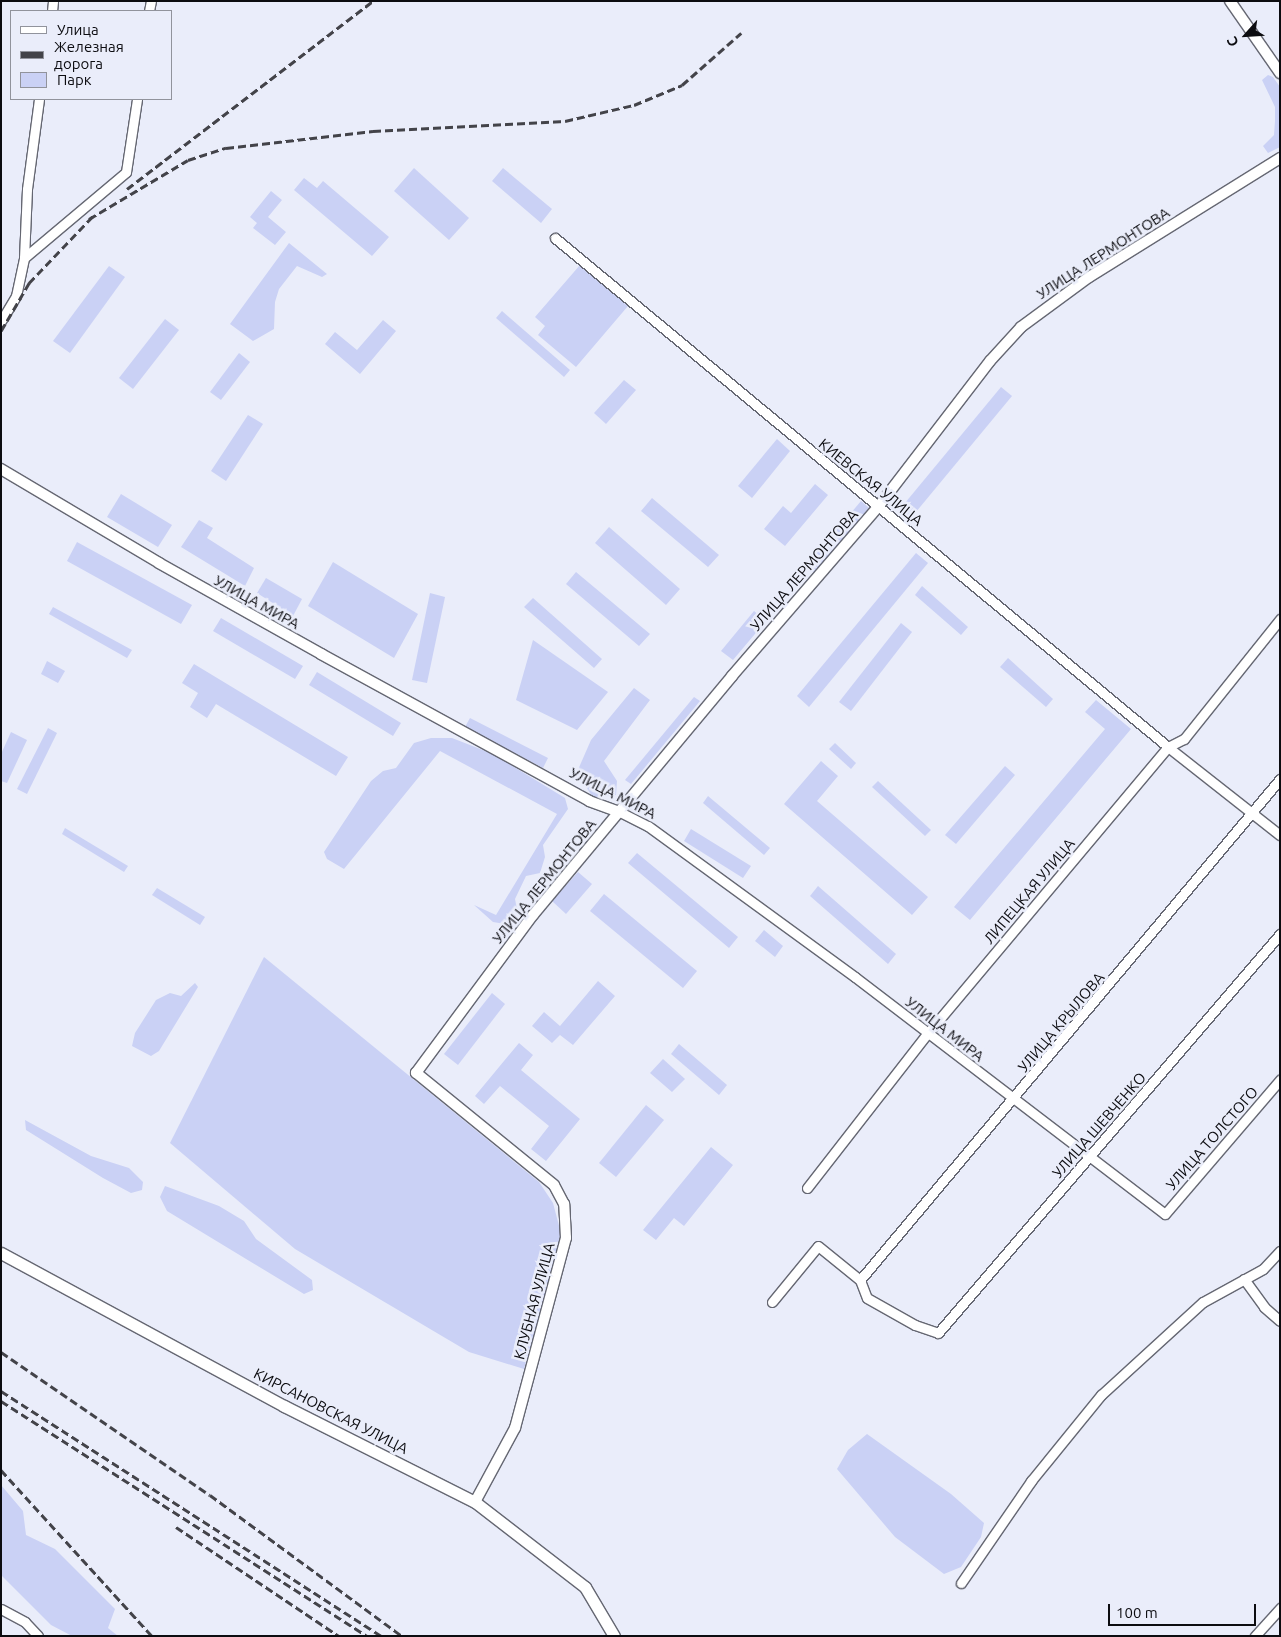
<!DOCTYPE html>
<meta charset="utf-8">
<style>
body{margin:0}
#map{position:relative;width:1281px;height:1637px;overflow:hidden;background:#eaedfa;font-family:Ubuntu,sans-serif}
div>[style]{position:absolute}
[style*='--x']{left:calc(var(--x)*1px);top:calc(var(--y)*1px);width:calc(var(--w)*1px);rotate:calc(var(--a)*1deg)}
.green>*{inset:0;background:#cad1f5}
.roads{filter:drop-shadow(1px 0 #656772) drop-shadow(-1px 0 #656772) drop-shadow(0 1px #656772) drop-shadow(0 -1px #656772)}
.minor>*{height:9px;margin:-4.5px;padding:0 4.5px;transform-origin:4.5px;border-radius:4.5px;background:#fff}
.tertiary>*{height:10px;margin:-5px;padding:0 5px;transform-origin:5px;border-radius:5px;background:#fff}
.secondary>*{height:11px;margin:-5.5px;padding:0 5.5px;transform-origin:5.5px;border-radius:5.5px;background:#fff}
.rail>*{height:3px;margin-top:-1.5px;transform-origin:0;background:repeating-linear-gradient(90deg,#434349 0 8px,transparent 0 12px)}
span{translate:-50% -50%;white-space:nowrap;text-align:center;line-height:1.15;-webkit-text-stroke:5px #eaedfa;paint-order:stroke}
.street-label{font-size:15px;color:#0c0c10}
.frame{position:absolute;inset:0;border:2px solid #0c0c10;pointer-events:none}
.legend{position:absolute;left:10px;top:10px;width:162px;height:90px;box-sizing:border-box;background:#eaedfa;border:1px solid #91939c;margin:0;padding:6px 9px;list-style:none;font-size:15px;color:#0c0c10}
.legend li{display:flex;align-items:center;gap:10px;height:25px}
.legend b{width:25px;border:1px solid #91939c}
.north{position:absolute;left:1221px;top:10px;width:50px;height:50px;-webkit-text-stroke:4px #eaedfa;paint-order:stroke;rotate:244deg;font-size:14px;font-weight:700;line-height:20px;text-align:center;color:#0c0c10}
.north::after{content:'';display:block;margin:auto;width:18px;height:22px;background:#0c0c10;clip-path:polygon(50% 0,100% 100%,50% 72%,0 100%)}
.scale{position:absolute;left:1108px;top:1604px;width:148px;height:22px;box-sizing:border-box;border:2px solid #0c0c10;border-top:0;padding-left:6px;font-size:15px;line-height:18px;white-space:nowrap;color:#0c0c10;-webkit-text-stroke:4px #eaedfa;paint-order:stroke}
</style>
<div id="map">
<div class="green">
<div style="clip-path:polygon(1268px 75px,1273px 77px,1280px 87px,1280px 147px,1268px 153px,1263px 146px,1274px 135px,1275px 121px,1275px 107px,1262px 80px)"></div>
<div style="clip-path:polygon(414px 168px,469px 218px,449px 240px,394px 191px)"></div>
<div style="clip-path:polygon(503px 168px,552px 209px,541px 223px,492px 181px)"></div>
<div style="clip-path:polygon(304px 178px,317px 188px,323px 181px,389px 237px,372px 256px,294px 190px)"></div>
<div style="clip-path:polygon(271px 191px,282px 200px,268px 217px,286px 232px,275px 245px,253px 228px,257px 223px,250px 217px)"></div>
<div style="clip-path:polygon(289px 243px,327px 274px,322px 277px,297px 266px,279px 289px,275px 302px,274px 329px,253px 341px,230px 324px)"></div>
<div style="clip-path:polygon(580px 265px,628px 306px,576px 367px,538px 335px,545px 326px,535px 317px)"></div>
<div style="clip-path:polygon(109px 266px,125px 277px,70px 353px,53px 341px)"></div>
<div style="clip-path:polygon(502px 311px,570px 370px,564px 377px,496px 318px)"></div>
<div style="clip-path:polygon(165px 319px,179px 330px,133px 389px,119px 378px)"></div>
<div style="clip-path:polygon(383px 320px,396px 331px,360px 374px,325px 344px,335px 332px,357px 350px)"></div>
<div style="clip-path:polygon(239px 353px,250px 362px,221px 400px,210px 392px)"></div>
<div style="clip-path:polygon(624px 380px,636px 390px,606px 424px,594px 413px)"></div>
<div style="clip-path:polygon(1001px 387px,1012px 396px,911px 518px,900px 509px)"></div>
<div style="clip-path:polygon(248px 415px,263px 424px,226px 481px,211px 471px)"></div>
<div style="clip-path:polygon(777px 439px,790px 451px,752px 498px,738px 486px)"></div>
<div style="clip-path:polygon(815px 484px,828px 495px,785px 546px,764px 529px,783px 506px,791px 513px)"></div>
<div style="clip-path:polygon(121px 494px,172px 525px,158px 547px,107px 517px)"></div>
<div style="clip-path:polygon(652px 498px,719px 555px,708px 567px,641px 511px)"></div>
<div style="clip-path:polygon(861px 501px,869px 508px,814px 573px,806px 566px)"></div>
<div style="clip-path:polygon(199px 520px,213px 528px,207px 538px,254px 568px,245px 586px,181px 547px)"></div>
<div style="clip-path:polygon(609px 527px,680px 589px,666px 605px,595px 543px)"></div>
<div style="clip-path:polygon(77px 542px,192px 605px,181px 624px,67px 561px)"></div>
<div style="clip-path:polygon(916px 553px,928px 563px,809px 707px,797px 696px)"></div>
<div style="clip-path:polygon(333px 562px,418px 614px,394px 658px,308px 606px)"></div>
<div style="clip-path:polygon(576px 572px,650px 634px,639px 646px,566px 584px)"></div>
<div style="clip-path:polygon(266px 578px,302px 599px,293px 616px,257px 593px)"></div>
<div style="clip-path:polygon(922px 586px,968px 627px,961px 635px,915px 595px)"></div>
<div style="clip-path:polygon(430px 593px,445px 597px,427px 683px,412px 680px)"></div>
<div style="clip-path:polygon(533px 598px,602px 659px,594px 668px,524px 607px)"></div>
<div style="clip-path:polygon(53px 607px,132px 650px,127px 658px,49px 614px)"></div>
<div style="clip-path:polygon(754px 611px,766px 621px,733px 660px,721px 651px)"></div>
<div style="clip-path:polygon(221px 618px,303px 666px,295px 679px,213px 631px)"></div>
<div style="clip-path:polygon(901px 623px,912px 632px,851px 711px,839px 702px)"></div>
<div style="clip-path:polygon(533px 640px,608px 692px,577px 730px,516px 700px)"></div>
<div style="clip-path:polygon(1008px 658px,1053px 699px,1046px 707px,1000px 667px)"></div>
<div style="clip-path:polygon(47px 661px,65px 671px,58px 683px,41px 674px)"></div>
<div style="clip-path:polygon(194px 664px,348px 757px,336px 776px,216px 704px,207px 718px,190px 707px,198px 693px,182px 683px)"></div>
<div style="clip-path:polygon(317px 672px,401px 723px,393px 736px,309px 685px)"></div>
<div style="clip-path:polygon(634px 688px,650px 700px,604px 761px,617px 781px,616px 795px,593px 798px,577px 772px,591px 740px)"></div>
<div style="clip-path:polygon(694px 697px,700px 701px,631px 784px,625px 780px)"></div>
<div style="clip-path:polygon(1096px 700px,1131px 729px,970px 920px,954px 907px,1105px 729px,1085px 712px)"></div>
<div style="clip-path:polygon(470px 718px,548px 758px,543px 768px,465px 727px)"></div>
<div style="clip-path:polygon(48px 728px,57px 733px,27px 794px,17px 789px)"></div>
<div style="clip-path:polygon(11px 732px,27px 740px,7px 783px,1px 781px,1px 754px)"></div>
<div style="clip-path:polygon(431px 738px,452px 738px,493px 754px,565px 798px,568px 809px,543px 845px,545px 857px,540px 873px,526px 876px,515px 899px,517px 909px,505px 924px,493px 922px,474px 905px,496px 915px,557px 814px,440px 751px,344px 869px,327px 859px,324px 852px,371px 781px,383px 771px,396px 768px,414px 743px)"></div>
<div style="clip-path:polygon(835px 743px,856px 763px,851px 769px,829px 749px)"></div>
<div style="clip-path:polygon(821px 761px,838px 776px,817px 801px,928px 897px,912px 915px,784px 804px)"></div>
<div style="clip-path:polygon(1005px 766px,1015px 775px,956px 844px,945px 835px)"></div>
<div style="clip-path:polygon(878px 781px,931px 830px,925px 836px,872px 787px)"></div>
<div style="clip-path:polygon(708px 796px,770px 848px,764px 855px,703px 803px)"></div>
<div style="clip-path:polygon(65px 828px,128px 866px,124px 872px,62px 834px)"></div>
<div style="clip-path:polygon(691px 829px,751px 866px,743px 878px,684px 841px)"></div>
<div style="clip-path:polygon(637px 853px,738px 937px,729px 948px,628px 863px)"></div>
<div style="clip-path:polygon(578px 872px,592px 884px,566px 914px,552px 901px)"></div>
<div style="clip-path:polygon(818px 886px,896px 954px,888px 964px,810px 896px)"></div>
<div style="clip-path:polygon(157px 888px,205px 917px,200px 925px,152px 895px)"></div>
<div style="clip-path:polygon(604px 894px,697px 971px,683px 988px,590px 911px)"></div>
<div style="clip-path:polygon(764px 930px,783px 946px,775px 957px,755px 941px)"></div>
<div style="clip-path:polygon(264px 957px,539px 1182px,553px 1203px,562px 1237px,524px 1369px,469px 1352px,295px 1249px,170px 1143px)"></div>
<div style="clip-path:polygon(598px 981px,615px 996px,573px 1045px,560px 1035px,552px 1043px,532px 1026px,544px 1012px,560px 1026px)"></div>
<div style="clip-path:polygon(195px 983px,198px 987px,159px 1051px,151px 1056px,132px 1046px,135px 1033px,156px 1000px,170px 993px,181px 996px)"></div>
<div style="clip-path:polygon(492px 993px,505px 1004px,458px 1065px,444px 1054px)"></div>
<div style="clip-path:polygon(519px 1043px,533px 1055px,521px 1070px,580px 1119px,546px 1161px,531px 1149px,549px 1126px,500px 1086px,484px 1104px,475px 1096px)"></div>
<div style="clip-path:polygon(679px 1044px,727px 1085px,719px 1095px,671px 1054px)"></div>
<div style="clip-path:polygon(663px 1059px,685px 1079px,672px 1092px,650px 1073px)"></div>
<div style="clip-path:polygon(646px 1105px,664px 1120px,616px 1177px,599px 1163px)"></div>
<div style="clip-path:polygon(25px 1120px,91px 1156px,129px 1168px,143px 1182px,142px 1190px,131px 1193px,103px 1178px,26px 1130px)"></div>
<div style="clip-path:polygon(711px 1147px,733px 1165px,684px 1226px,674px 1218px,656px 1240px,643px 1230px)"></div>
<div style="clip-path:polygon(165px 1186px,219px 1206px,244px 1221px,256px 1239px,312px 1280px,313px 1290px,304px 1294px,167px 1211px,160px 1197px)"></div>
<div style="clip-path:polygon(867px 1434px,951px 1494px,984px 1523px,981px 1537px,961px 1567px,944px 1574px,895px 1537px,837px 1469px,848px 1450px)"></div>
<div style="clip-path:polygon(1px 1485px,23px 1511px,26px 1535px,55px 1549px,115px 1609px,108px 1628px,118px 1636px,72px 1636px,51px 1625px,1px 1575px)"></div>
</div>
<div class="roads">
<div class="minor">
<div style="--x:52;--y:11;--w:10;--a:-84"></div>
<div style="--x:149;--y:11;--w:10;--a:-79"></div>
<div style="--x:555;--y:238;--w:797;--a:39.7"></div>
<div style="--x:1168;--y:747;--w:142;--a:38.2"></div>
<div style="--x:24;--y:258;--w:133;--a:-40.1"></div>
<div style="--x:126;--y:172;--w:74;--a:-81.4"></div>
<div style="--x:1;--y:321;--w:29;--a:-59"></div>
<div style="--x:16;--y:296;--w:39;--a:-78"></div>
<div style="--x:24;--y:258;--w:69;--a:-87.5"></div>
<div style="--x:27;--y:189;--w:91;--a:-82.4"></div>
<div style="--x:620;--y:812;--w:31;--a:27"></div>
<div style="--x:648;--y:826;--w:256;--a:36.1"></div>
<div style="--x:855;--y:977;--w:390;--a:37.4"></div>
<div style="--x:1165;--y:1214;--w:177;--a:-49.4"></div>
<div style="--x:807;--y:1188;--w:195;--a:-52.1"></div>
<div style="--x:927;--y:1034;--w:375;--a:-50"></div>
<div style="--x:1168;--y:747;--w:18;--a:-27"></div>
<div style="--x:1184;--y:739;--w:154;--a:-51.3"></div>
<div style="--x:1244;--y:1279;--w:34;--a:54"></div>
<div style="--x:1264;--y:1307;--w:21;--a:41"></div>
<div style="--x:860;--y:1280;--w:654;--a:-50.03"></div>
<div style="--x:772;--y:1302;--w:72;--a:-50.6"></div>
<div style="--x:818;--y:1246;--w:54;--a:39"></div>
<div style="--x:860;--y:1280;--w:19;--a:69"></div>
<div style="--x:867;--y:1298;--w:55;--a:29.4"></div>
<div style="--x:915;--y:1325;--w:24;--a:19"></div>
<div style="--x:938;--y:1333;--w:526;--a:-49.4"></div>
<div style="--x:961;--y:1583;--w:124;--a:-55.5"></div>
<div style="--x:1031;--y:1481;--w:111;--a:-50.9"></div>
<div style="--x:1101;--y:1395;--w:138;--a:-42.4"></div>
<div style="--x:1203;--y:1302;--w:68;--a:-28.8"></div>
<div style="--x:1263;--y:1269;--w:25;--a:-47"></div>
<div style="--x:1;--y:1609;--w:27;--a:28"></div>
<div style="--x:25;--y:1622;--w:19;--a:47"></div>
<div style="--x:1255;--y:1636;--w:38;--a:-48"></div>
</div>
<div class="tertiary">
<div style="--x:1230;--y:1;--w:88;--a:55.2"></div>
<div style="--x:1;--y:469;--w:184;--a:30.7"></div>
<div style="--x:159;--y:563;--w:186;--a:29.3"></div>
<div style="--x:321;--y:654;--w:306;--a:28.7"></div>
<div style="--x:589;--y:801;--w:33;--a:20"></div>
<div style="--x:475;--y:1502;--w:84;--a:-61.6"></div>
<div style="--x:515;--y:1428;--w:197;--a:-75"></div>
<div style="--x:566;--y:1238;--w:34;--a:-93"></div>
<div style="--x:564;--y:1204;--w:21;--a:-118"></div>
<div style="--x:554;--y:1185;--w:178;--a:-140.9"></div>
<div style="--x:416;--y:1073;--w:197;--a:-53.5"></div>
<div style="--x:533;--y:915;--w:311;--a:-50.2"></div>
<div style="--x:732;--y:676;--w:223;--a:-49.2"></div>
<div style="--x:878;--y:507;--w:184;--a:-52.5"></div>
<div style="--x:990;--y:361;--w:46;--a:-47.6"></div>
<div style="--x:1021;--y:327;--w:84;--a:-36.3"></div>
<div style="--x:1089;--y:277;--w:225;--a:-31.9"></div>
</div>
<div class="secondary">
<div style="--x:1;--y:1253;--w:322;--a:28.4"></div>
<div style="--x:284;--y:1406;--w:214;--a:26.7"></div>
<div style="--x:475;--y:1502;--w:139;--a:37.7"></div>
<div style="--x:585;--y:1587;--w:57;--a:59.4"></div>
</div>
</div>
<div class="rail">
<div style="--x:127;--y:189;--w:310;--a:-37.4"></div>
<div style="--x:89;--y:219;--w:115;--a:-30.8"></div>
<div style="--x:188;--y:160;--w:40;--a:-18"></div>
<div style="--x:226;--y:148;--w:148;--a:-6.6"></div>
<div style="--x:373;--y:131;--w:192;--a:-3"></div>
<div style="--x:565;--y:121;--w:71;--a:-13.1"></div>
<div style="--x:634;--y:105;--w:52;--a:-22.6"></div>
<div style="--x:682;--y:85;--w:79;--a:-41.4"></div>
<div style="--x:1;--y:331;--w:56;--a:-59.7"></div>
<div style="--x:29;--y:283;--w:94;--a:-46.3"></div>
<div style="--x:1;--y:1352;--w:253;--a:34.4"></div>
<div style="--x:210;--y:1495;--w:238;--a:36.3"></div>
<div style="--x:1;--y:1391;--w:452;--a:32.8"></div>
<div style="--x:1;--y:1401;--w:435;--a:32.7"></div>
<div style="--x:1;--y:1470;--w:224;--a:47.7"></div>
<div style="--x:176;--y:1527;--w:196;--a:33.8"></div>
</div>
<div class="street-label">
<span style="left:1103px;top:253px;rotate:-33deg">УЛИЦА ЛЕРМОНТОВА</span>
<span style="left:871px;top:482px;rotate:39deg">КИЕВСКАЯ УЛИЦА</span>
<span style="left:804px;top:570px;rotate:-49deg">УЛИЦА ЛЕРМОНТОВА</span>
<span style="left:257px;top:602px;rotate:29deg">УЛИЦА МИРА</span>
<span style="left:613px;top:793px;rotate:27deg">УЛИЦА МИРА</span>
<span style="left:544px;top:881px;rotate:-51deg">УЛИЦА ЛЕРМОНТОВА</span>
<span style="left:1029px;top:891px;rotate:-50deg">ЛИПЕЦКАЯ УЛИЦА</span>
<span style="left:1061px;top:1022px;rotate:-50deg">УЛИЦА КРЫЛОВА</span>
<span style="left:945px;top:1029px;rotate:38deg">УЛИЦА МИРА</span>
<span style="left:1099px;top:1125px;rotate:-49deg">УЛИЦА ШЕВЧЕНКО</span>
<span style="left:1212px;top:1138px;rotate:-49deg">УЛИЦА ТОЛСТОГО</span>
<span style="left:534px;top:1301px;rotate:-75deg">КЛУБНАЯ УЛИЦА</span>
<span style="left:331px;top:1411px;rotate:27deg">КИРСАНОВСКАЯ УЛИЦА</span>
</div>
<div class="frame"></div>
<ul class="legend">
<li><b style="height:6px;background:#fff"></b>Улица</li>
<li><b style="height:6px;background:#434349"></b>Железная дорога</li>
<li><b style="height:14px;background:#cad1f5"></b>Парк</li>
</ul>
<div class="north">С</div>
<div class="scale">100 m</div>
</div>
